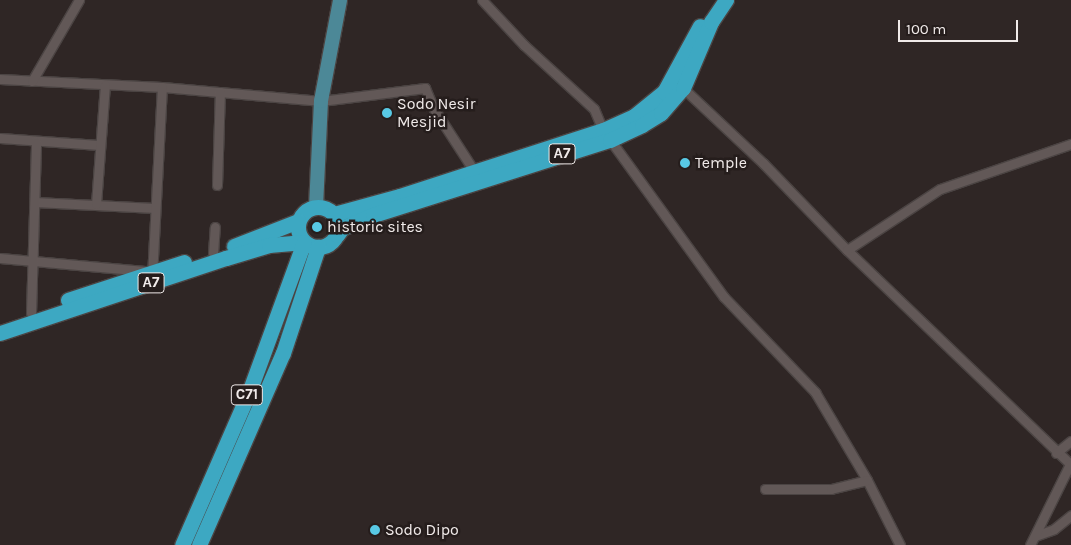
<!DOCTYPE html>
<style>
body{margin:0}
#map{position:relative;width:1071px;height:545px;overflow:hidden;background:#2f2625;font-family:Karla,sans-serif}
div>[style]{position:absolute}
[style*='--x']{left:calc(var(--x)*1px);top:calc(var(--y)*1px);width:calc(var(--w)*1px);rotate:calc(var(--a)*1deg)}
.roads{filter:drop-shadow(1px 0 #4b4443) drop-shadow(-1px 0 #4b4443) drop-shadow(0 1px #4b4443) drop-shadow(0 -1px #4b4443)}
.street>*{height:9px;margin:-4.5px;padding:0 4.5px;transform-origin:4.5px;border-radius:4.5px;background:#625857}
.primary>*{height:14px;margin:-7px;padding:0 7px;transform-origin:7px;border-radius:7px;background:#4c8897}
.highway>*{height:15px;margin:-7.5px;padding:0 7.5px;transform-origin:7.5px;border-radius:7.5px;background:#3da8c2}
.highway>.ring{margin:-7.5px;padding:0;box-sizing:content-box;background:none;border:15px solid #3da8c2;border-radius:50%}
.dots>*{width:14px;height:14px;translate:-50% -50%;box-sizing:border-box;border:2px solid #251d1c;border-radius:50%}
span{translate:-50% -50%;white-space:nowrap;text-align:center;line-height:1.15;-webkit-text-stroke:5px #251d1c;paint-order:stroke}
.shield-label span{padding:1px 4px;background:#251d1c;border:1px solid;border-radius:4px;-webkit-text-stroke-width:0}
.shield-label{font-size:15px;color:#f0eae9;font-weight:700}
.poi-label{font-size:16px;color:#f0eae9}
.left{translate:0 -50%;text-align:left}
.scale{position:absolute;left:898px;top:20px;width:120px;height:22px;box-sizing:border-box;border:2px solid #f0eae9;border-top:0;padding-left:6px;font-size:15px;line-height:18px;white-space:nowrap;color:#f0eae9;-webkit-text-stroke:4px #251d1c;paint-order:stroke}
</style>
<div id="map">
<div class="roads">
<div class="street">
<div style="--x:482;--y:0;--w:62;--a:47"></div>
<div style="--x:524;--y:45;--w:95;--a:42.4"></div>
<div style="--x:594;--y:109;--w:23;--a:67"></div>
<div style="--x:603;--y:130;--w:206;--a:54.1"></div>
<div style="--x:724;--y:297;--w:132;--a:46.2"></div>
<div style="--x:815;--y:392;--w:102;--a:59.4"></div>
<div style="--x:867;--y:480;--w:73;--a:63.1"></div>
<div style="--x:0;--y:79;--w:162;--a:2.8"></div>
<div style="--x:162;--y:87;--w:160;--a:5"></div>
<div style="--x:321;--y:101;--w:105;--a:-7.1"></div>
<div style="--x:425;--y:88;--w:23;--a:67"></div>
<div style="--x:434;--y:109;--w:77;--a:57.1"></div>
<div style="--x:32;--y:81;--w:94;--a:-59.9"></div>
<div style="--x:683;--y:88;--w:110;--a:43.2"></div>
<div style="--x:763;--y:163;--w:121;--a:46"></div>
<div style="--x:847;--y:250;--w:310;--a:43.8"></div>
<div style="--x:0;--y:138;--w:99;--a:4"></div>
<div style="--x:217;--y:185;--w:93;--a:-88.2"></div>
<div style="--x:35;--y:202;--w:120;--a:2.9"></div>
<div style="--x:96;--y:204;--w:119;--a:-85.7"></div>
<div style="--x:847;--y:250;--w:111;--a:-33.3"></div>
<div style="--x:940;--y:189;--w:139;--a:-19"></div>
<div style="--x:213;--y:253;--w:26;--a:-86"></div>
<div style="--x:0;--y:258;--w:148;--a:5.1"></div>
<div style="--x:152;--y:277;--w:190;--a:-87"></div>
<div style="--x:31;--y:313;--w:172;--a:-88.3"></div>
<div style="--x:1056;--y:453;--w:19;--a:-39"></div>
<div style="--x:765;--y:489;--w:66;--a:0"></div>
<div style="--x:831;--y:489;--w:37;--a:-14"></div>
<div style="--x:1035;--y:536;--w:20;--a:-20"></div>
<div style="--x:1054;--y:529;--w:22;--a:-39"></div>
<div style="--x:1030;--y:545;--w:90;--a:-63.7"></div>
</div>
<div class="primary">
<div style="--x:316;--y:207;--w:106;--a:-87.3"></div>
<div style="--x:321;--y:101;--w:103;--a:-79.3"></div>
</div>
<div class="highway">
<div class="ring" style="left:298px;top:207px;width:25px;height:25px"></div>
<div style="--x:334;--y:214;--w:68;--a:-15.3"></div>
<div style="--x:400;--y:196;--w:213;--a:-18"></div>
<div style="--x:603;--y:130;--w:34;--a:-24"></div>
<div style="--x:634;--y:116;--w:38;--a:-39"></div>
<div style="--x:664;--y:92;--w:75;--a:-61.4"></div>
<div style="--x:337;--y:235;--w:9;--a:-54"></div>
<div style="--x:342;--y:228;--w:34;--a:-23"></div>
<div style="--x:373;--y:215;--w:249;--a:-17.6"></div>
<div style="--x:610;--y:140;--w:35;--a:-25"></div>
<div style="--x:642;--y:125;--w:22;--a:-32"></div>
<div style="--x:661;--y:113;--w:33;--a:-49"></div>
<div style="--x:683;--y:88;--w:72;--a:-67"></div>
<div style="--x:711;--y:22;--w:27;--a:-56"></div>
<div style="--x:234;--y:246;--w:69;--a:-21.3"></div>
<div style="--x:68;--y:300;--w:122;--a:-18.1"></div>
<div style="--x:0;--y:333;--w:238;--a:-18.4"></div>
<div style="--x:226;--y:258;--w:45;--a:-16.8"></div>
<div style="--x:269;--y:245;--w:35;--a:-5"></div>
<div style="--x:304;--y:242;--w:160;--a:110.1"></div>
<div style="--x:249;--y:392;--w:167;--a:113.6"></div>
<div style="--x:199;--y:545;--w:210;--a:-66.4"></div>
<div style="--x:283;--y:353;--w:112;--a:-71.7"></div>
</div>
</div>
<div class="dots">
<div style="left:387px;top:113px;background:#58c8e4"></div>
<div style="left:685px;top:163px;background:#58c8e4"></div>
<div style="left:317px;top:227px;background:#58c8e4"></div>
<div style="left:375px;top:530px;background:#58c8e4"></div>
</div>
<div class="shield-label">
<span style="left:562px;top:154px">A7</span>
<span style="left:151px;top:283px">A7</span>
<span style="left:247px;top:395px">C71</span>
</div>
<div class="poi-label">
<span class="left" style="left:397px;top:113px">Sodo Nesir<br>Mesjid</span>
<span class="left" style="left:695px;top:163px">Temple</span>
<span class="left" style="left:327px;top:227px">historic sites</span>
<span class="left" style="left:385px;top:530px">Sodo Dipo</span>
</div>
<div class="scale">100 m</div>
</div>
